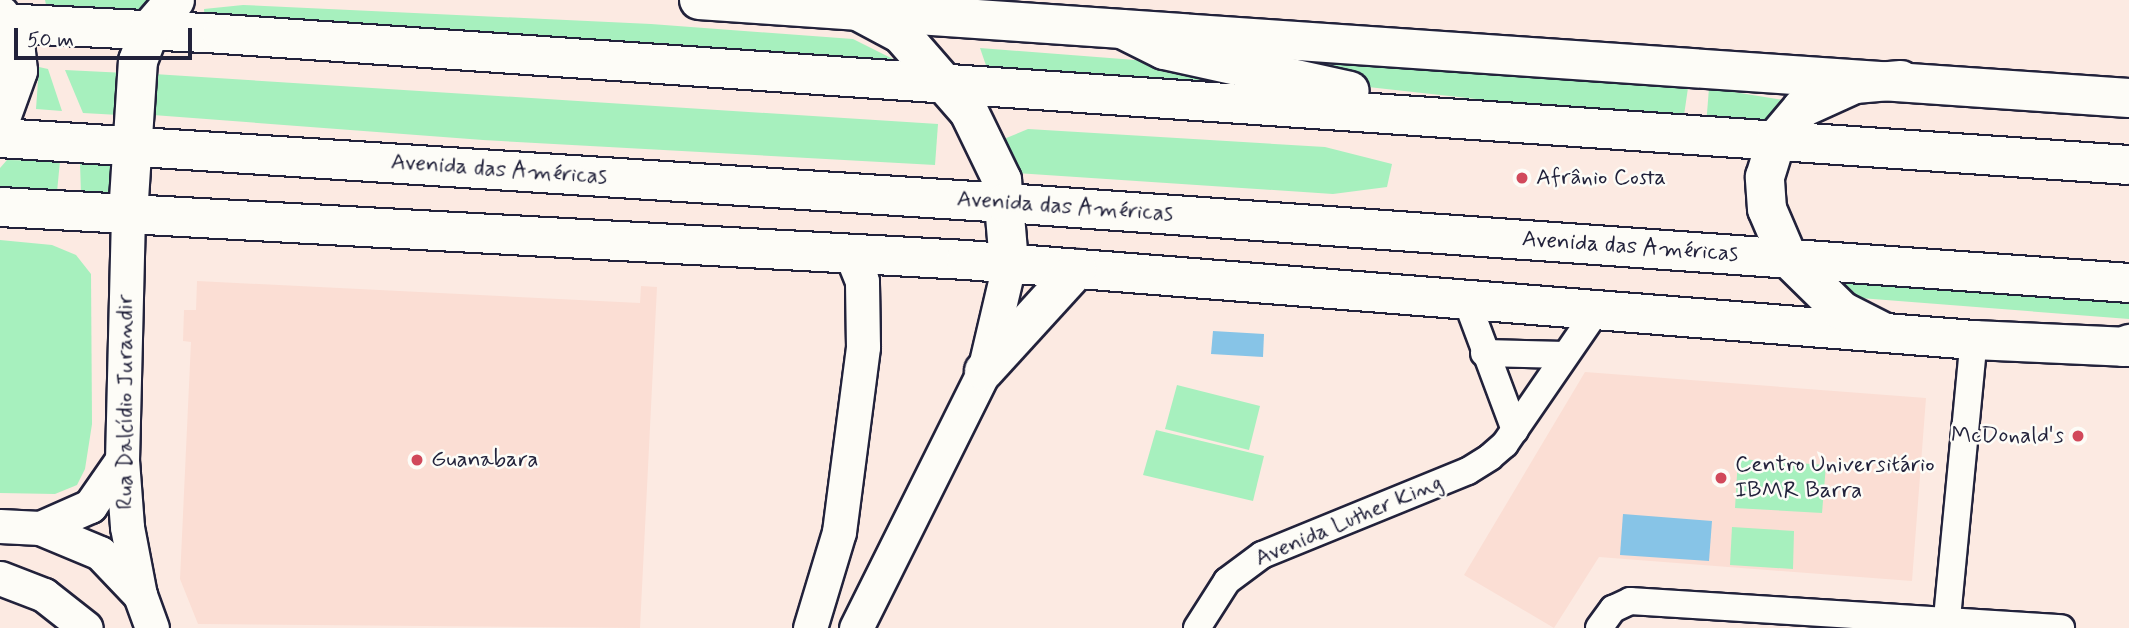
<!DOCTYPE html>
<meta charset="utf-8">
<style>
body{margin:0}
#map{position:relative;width:2129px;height:628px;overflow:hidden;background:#fceae2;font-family:Mynerve,sans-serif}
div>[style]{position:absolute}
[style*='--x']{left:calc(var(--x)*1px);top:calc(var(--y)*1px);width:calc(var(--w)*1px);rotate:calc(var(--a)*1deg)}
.built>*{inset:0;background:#fbded4}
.green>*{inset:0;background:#a7f0be}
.water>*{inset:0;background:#87c4e7}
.roads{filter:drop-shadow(2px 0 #22223b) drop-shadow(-2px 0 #22223b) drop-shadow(0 2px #22223b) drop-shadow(0 -2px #22223b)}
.minor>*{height:26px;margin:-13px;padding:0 13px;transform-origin:13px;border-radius:13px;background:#fdfcf7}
.tertiary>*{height:33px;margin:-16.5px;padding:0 16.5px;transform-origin:16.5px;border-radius:16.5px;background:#fdfcf7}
.secondary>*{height:38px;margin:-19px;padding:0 19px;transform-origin:19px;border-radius:19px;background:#fdfcf7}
.trunk>*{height:38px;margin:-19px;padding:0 19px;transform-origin:19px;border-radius:19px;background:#fdfcf7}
.dots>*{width:19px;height:19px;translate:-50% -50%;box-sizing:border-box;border:4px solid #fdfcf7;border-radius:50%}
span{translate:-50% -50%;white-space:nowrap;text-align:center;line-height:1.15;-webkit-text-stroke:5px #fdfcf7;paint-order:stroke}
.street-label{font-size:23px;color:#22223b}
.poi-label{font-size:23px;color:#22223b}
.left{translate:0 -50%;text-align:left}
.right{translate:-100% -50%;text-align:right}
.scale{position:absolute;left:14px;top:28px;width:178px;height:32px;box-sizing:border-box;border:4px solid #22223b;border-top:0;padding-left:9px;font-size:21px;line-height:24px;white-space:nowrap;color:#22223b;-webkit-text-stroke:5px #fdfcf7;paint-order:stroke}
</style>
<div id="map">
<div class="built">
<div style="clip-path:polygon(197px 281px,640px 303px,641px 286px,657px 287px,640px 628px,198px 624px,180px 579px,191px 342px,183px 341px,184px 310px,196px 310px)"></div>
<div style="clip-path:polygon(1585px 372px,1926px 398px,1912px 581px,1599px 557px,1554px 628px,1464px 575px)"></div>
</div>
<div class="green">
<div style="clip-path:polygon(45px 0,165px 0,143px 22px,49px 19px)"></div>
<div style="clip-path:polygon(243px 5px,651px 24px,853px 39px,915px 70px,205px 24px,204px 9px)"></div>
<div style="clip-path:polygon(980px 48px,1187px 64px,1276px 95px,989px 74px)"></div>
<div style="clip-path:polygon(1239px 53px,1688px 88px,1683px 122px,1323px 82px)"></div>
<div style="clip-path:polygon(39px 67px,48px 69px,62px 111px,36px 109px)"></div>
<div style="clip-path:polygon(65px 70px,126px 73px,119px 115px,83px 113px)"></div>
<div style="clip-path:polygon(154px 74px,938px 124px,935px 165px,483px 140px,153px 115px)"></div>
<div style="clip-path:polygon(1709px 88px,1796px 102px,1774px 131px,1706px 126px)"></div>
<div style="clip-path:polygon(1028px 129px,1325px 147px,1392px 164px,1387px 187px,1333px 194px,1016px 173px,999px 141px)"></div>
<div style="clip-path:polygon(7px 160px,60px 161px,57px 192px,0 189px,0 168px)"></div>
<div style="clip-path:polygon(80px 163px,118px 166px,116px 199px,81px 195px)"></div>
<div style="clip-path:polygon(0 240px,52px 245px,76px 255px,91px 274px,92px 424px,85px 469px,77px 485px,55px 494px,0 493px)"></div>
<div style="clip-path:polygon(1847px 282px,2129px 302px,2129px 319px,1860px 298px,1841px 293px)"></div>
<div style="clip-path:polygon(1177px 385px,1260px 406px,1249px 450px,1165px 429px)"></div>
<div style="clip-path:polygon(1156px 430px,1264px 456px,1253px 501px,1143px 475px)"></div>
<div style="clip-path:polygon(1738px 459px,1826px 465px,1822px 513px,1735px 508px)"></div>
<div style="clip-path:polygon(1732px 527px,1794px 531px,1793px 569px,1730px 565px)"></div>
</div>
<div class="water">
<div style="clip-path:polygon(1213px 331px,1264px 334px,1263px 357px,1211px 354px)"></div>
<div style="clip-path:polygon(1623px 514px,1712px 521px,1709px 561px,1620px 555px)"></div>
</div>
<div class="roads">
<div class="minor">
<div style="--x:1466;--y:299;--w:140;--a:69.5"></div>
<div style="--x:1484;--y:353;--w:81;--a:1.4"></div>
<div style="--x:1947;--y:618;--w:279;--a:-84.5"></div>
<div style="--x:1197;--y:628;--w:56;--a:-57.4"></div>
<div style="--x:1227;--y:581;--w:44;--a:-36.6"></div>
<div style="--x:1262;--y:555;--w:222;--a:-22.2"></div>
<div style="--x:1468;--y:471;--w:26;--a:-32"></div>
<div style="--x:1490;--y:457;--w:20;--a:-41"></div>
<div style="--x:1505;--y:444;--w:163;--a:-55.5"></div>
<div style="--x:1599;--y:628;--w:24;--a:-54"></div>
<div style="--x:1613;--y:609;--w:19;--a:-25"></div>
<div style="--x:1630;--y:601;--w:432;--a:3.6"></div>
</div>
<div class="tertiary">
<div style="--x:128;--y:215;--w:245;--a:91.4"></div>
<div style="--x:122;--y:460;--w:67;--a:85.7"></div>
<div style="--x:127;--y:527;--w:69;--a:79.2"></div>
<div style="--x:140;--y:595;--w:35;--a:70"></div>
<div style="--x:0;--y:526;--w:40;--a:2.9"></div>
<div style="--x:40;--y:528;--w:65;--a:22.6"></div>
<div style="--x:100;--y:553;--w:58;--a:46.4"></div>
<div style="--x:40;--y:528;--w:55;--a:-23.7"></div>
<div style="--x:90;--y:506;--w:56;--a:-55.2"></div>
<div style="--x:0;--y:578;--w:47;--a:21.1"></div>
<div style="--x:44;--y:595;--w:53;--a:38.2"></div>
<div style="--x:810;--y:628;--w:100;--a:-73.2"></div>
<div style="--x:839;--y:532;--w:187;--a:-82.6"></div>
<div style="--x:863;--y:347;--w:66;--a:-90.9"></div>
<div style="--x:862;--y:281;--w:27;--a:-112"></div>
<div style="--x:856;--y:628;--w:287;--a:-63.5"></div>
<div style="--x:984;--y:371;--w:110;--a:-76.8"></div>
</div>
<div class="secondary">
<div style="--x:699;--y:0;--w:1433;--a:3.92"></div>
<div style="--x:0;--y:207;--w:967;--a:3.14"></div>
<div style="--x:966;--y:260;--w:1011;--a:4.54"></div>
<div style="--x:1974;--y:340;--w:155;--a:2.6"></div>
<div style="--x:984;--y:371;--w:138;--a:-47.6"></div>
</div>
<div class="trunk">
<div style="--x:854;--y:9;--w:53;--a:28"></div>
<div style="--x:901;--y:34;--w:103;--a:48.9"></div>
<div style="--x:969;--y:112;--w:76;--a:64.1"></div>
<div style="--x:1002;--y:180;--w:84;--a:85.2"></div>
<div style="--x:0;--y:15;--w:40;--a:66.6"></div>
<div style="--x:16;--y:52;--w:19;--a:84"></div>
<div style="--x:18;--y:71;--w:53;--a:109.8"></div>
<div style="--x:0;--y:23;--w:222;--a:2.8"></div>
<div style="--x:222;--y:34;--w:1911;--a:3.93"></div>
<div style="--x:1122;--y:29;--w:47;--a:26.6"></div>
<div style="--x:1164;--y:50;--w:190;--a:12.4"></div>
<div style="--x:0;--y:138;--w:1007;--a:3.7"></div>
<div style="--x:1005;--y:203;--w:1127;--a:4.07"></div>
<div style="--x:128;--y:215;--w:154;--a:-86.3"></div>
<div style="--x:138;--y:61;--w:34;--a:-69"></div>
<div style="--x:150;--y:29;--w:38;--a:-49"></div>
<div style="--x:1885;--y:333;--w:48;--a:-152.9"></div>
<div style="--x:1842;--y:311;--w:76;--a:-135.5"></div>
<div style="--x:1788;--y:258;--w:53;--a:-113.2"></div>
<div style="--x:1767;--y:209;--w:32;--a:-94"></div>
<div style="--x:1765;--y:177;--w:41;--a:-72.9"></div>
<div style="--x:1777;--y:138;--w:39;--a:-50"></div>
<div style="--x:1802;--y:108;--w:58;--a:-24.4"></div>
<div style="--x:1855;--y:84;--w:46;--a:-5"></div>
<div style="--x:2123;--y:347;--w:7;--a:-27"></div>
</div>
</div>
<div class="dots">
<div style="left:1522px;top:178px;background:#d1495b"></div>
<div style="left:2078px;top:436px;background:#d1495b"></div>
<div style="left:417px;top:460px;background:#d1495b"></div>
<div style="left:1721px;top:478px;background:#d1495b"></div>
</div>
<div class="street-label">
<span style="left:499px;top:170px;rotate:4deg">Avenida das Américas</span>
<span style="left:1065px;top:207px;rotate:4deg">Avenida das Américas</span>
<span style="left:1630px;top:247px;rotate:4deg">Avenida das Américas</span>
<span style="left:126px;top:402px;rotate:-90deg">Rua Dalcídio Jurandir</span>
<span style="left:1349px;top:521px;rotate:-23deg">Avenida Luther King</span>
</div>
<div class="poi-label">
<span class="left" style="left:1536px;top:178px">Afrânio Costa</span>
<span class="right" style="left:2064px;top:436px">McDonald's</span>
<span class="left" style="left:431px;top:460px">Guanabara</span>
<span class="left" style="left:1735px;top:478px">Centro Universitário<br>IBMR Barra</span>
</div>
<div class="scale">50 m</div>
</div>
